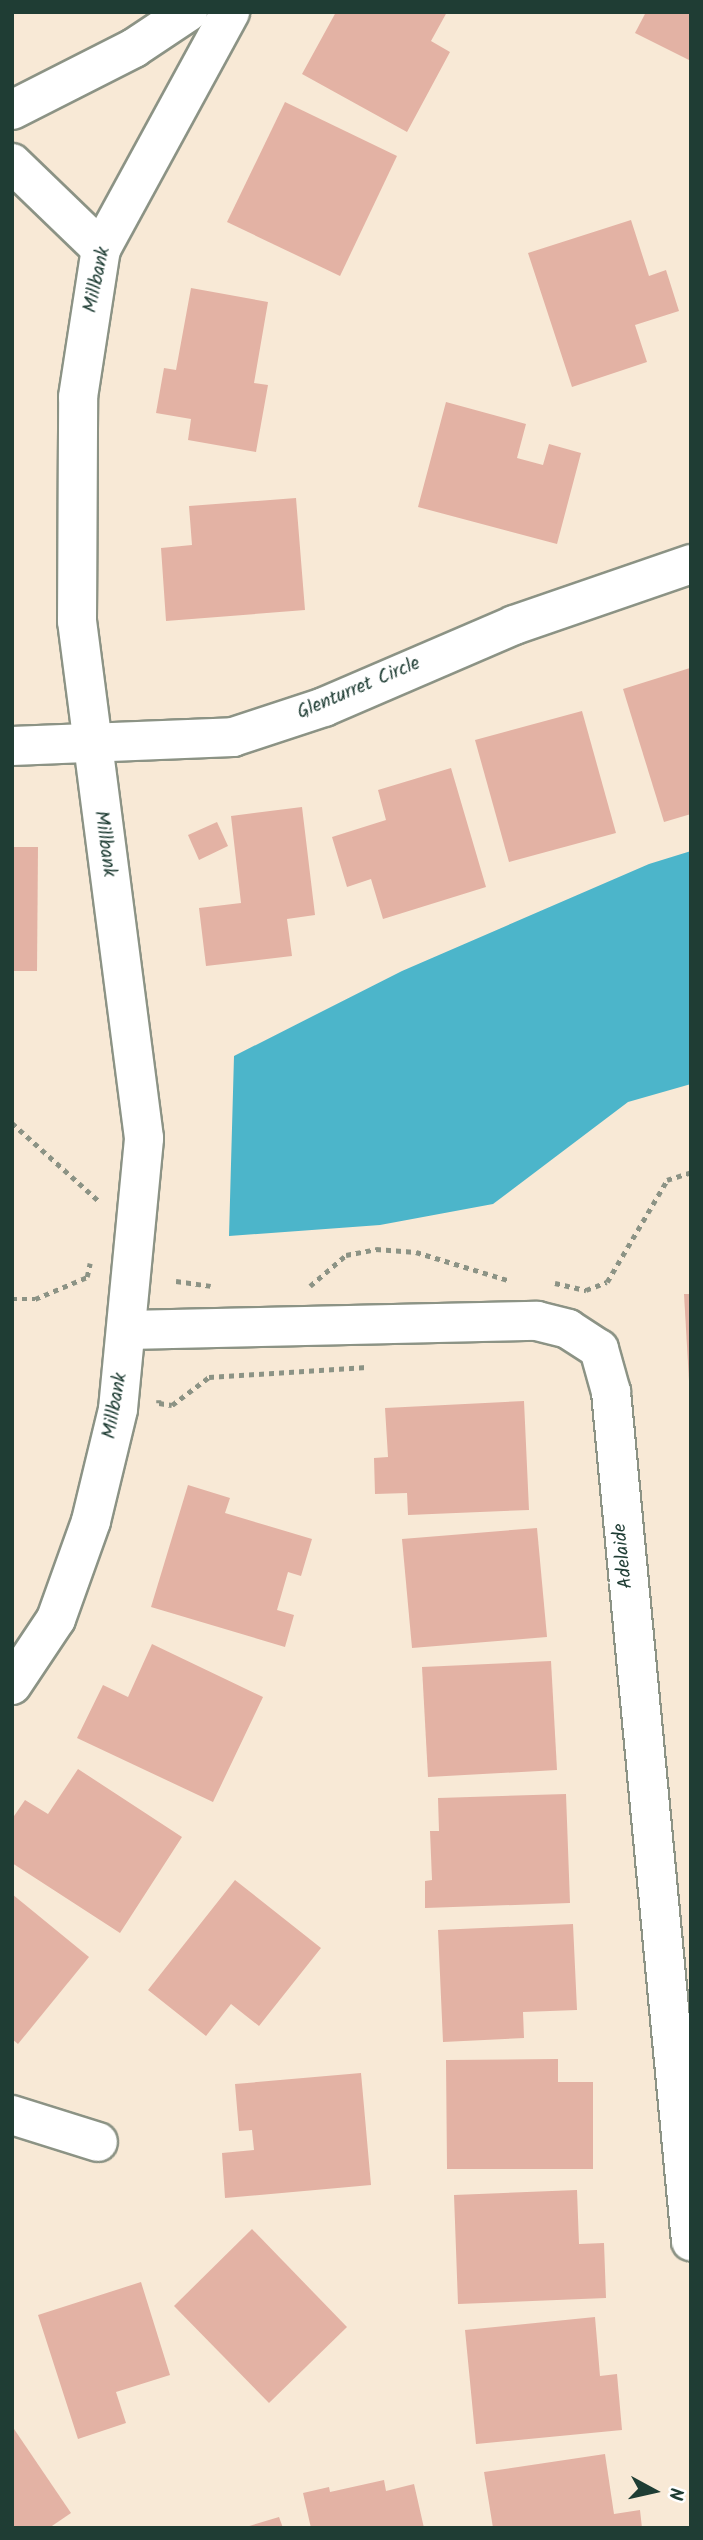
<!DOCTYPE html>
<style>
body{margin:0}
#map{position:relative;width:703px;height:2540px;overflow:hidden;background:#f8e9d6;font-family:Kalam,sans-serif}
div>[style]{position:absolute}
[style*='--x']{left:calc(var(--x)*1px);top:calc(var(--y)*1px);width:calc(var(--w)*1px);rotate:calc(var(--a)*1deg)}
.water>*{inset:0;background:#4cb5ca}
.building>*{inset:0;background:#e3b2a4}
.path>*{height:4.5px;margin-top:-2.25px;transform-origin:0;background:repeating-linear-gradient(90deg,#8c9385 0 5px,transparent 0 10px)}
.roads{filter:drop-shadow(2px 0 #8c9385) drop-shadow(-2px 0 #8c9385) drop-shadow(0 2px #8c9385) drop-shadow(0 -2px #8c9385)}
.minor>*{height:38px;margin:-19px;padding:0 19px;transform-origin:19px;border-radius:19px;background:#fff}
span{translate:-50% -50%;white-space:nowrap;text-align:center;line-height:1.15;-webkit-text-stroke:7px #fff;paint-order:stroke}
.street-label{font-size:19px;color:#1f3d34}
.frame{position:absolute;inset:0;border:14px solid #1f3d34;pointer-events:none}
.north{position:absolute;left:619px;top:2456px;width:70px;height:70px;-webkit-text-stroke:5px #fff;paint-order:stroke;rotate:98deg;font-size:19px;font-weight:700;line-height:28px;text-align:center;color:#1f3d34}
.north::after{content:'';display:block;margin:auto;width:24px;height:32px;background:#1f3d34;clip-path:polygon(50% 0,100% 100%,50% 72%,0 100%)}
</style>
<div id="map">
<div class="water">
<div style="clip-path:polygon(691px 851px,691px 1084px,628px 1102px,493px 1204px,380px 1225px,229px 1236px,234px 1056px,402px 971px,649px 864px)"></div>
</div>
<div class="building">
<div style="clip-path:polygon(336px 12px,447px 12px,431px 41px,450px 52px,407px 132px,302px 74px)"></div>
<div style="clip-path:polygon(646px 12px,691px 12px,691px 61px,635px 33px)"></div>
<div style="clip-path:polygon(285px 102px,397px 156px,340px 276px,227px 222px)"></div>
<div style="clip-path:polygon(631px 220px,649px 276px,666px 270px,679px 311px,635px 325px,647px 362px,572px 387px,528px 253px)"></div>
<div style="clip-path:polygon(191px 288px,268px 302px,254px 383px,268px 385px,256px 452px,188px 440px,191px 419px,156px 413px,164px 368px,176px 370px)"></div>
<div style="clip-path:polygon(446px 402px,526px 424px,517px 458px,543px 465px,549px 444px,581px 453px,557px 544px,418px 507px)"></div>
<div style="clip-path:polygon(296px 498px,305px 610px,166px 621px,161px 548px,192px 545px,189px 506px)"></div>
<div style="clip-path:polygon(690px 668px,691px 814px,664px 822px,623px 689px)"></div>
<div style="clip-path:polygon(582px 711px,616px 833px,509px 862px,475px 740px)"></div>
<div style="clip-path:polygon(451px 768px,486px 887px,383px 919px,371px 879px,347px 887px,332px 837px,386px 820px,378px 790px)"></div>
<div style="clip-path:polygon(302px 807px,315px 915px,287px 919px,292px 956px,206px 966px,199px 908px,241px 903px,231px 816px)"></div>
<div style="clip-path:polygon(217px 822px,228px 846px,199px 860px,188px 835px)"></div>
<div style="clip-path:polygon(12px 847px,38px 847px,37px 971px,12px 971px)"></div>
<div style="clip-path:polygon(684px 1294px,691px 1294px,691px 1381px,689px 1381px)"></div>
<div style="clip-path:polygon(524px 1401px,529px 1510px,408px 1515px,407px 1493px,375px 1494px,374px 1458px,388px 1457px,385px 1408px)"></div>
<div style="clip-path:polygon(188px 1485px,230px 1498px,225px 1513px,312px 1539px,301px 1576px,288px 1572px,277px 1610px,294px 1615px,285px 1647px,151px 1607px)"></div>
<div style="clip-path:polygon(537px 1528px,547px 1637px,412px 1648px,402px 1539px)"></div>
<div style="clip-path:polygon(152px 1644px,263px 1697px,213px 1802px,77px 1738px,103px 1685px,128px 1697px)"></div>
<div style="clip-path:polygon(551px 1661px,557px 1770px,428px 1777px,422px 1667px)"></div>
<div style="clip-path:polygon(78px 1769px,182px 1837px,120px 1933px,12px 1863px,12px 1819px,25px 1800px,48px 1814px)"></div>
<div style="clip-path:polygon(566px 1794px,570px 1903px,425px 1908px,425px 1881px,432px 1880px,430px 1831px,439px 1831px,438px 1798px)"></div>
<div style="clip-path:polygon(235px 1880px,321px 1948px,259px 2026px,231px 2004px,206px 2036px,148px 1990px)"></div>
<div style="clip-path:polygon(12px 1894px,89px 1957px,18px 2044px,12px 2039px)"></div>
<div style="clip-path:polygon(573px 1924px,577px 2010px,523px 2012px,524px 2038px,443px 2042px,438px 1930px)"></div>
<div style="clip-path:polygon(558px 2059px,558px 2082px,593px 2082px,593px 2169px,447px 2169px,446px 2060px)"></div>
<div style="clip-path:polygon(361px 2073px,371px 2185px,225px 2198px,222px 2153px,254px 2150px,252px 2130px,239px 2131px,235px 2084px)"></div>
<div style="clip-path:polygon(577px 2190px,579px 2244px,604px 2243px,606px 2298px,458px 2304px,454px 2195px)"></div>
<div style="clip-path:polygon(252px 2229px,347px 2327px,269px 2403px,174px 2306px)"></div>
<div style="clip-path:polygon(141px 2282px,170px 2375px,116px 2392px,126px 2423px,78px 2439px,38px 2315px)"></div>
<div style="clip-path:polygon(595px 2317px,600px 2376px,617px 2374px,622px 2430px,476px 2444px,465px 2330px)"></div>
<div style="clip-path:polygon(12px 2426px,71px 2513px,49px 2528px,12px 2528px)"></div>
<div style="clip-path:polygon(605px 2454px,614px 2514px,640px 2510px,642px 2528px,493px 2528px,484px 2472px)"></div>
<div style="clip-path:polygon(384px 2480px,386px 2491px,414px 2484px,424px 2528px,311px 2528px,303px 2493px,329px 2487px,330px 2492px)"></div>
<div style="clip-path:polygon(279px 2517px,283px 2528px,246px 2528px,246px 2527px)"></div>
</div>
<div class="path">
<div style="--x:12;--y:1123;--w:117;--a:41.9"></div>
<div style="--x:176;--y:1281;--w:35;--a:8"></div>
<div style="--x:555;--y:1283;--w:32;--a:13"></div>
<div style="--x:586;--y:1290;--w:22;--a:-21"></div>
<div style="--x:607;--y:1282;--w:118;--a:-59.5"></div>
<div style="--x:667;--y:1180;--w:25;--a:-18"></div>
<div style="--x:310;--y:1286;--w:48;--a:-40.7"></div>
<div style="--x:346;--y:1255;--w:31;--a:-11"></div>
<div style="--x:376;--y:1249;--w:40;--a:4.3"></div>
<div style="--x:416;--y:1252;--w:99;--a:17"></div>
<div style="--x:12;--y:1299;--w:23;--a:0"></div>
<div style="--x:35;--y:1299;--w:56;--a:-22.9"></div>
<div style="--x:87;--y:1277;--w:14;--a:-78"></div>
<div style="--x:159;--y:1400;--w:3;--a:90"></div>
<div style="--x:159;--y:1403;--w:13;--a:9"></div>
<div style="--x:172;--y:1405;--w:46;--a:-37.1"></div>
<div style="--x:209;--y:1377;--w:158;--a:-3.6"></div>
</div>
<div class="roads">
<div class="minor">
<div style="--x:12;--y:110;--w:137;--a:-26.9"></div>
<div style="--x:134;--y:48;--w:65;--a:-33.7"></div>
<div style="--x:12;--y:163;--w:124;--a:44"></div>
<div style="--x:12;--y:746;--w:221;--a:-2.3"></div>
<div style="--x:233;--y:737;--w:96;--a:-18.2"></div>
<div style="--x:324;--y:707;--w:207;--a:-23.3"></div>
<div style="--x:514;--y:625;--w:187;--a:-19"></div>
<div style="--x:128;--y:1330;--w:409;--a:-1.3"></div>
<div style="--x:537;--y:1321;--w:32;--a:14"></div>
<div style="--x:568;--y:1329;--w:37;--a:33"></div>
<div style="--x:599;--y:1349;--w:45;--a:74.4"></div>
<div style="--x:611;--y:1392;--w:853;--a:84.62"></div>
<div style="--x:12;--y:1685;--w:79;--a:-56.3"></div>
<div style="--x:56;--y:1619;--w:104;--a:-70.3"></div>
<div style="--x:91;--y:1521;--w:115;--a:-76.4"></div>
<div style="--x:118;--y:1409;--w:272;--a:-84.5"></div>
<div style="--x:144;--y:1138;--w:521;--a:-97.38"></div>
<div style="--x:77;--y:621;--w:224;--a:-89.7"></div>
<div style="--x:78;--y:397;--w:150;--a:-81.2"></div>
<div style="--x:101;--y:249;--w:270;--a:-61.4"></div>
<div style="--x:12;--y:2115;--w:90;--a:17.4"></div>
</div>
</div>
<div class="street-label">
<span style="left:98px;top:280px;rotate:-78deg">Millbank</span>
<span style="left:359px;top:689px;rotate:-23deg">Glenturret Circle</span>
<span style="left:104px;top:844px;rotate:82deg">Millbank</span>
<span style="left:116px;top:1406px;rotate:-80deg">Millbank</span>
<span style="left:624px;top:1556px;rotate:-96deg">Adelaide</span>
</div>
<div class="frame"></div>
<div class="north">N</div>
</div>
